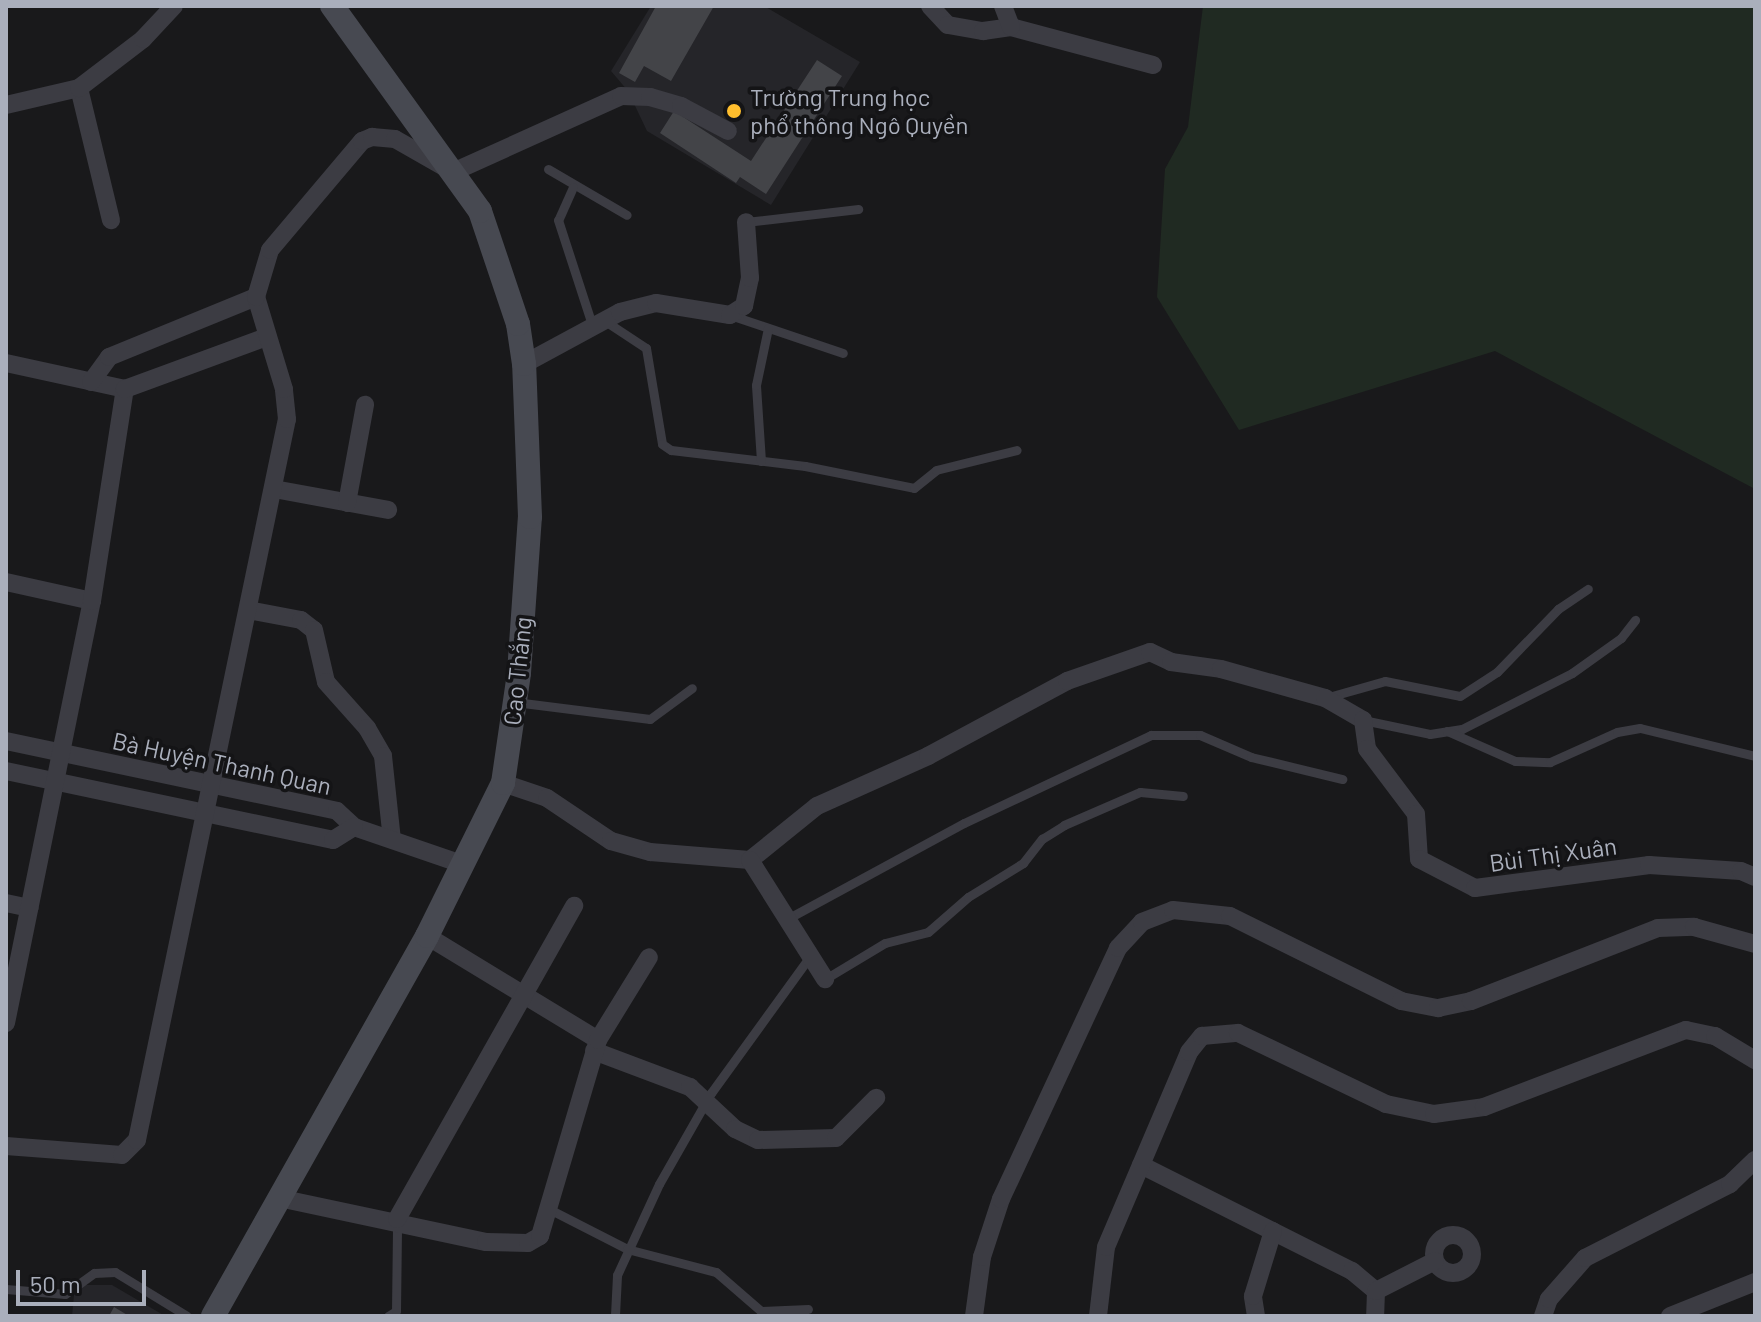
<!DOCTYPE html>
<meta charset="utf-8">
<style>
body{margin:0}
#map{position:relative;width:1761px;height:1322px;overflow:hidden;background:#19191b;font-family:Barlow,sans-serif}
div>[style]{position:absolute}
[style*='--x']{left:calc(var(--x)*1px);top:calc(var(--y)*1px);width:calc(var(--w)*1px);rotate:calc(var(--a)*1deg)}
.built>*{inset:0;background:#252529}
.green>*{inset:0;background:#202a22}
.building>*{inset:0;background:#434448}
.service>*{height:9px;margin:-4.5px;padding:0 4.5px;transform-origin:4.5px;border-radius:4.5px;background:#3c3c43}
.minor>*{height:18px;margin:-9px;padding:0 9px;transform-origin:9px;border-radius:9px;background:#3c3c43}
.minor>.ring{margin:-9px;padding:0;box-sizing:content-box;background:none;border:18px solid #3c3c43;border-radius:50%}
.secondary>*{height:24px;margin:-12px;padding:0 12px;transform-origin:12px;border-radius:12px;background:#474951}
.dots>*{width:22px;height:22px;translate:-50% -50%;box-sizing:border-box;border:4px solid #141416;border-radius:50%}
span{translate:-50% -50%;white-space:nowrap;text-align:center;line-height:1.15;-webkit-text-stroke:7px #141416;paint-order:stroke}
.poi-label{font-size:24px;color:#aaafbc}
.left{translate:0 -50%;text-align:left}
.street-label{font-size:24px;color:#aaafbc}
.frame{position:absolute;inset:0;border:8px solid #aaafbc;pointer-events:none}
.scale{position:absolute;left:16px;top:1270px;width:130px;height:36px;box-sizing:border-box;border:4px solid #aaafbc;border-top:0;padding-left:10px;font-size:24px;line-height:28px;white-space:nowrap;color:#aaafbc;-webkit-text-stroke:6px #141416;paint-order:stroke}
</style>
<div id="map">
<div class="built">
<div style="clip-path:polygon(651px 6px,764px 6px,860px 62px,771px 205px,647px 131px,628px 91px,611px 71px)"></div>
<div style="clip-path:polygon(75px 1285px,112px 1285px,165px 1316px,72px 1316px)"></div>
</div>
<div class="green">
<div style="clip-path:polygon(1203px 6px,1755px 6px,1755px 489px,1495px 351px,1239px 430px,1157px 297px,1165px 169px,1188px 127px)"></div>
</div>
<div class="building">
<div style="clip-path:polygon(656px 6px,714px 6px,671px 81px,644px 66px,635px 82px,619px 73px)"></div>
<div style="clip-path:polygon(817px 60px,842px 76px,766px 194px,740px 177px,736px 183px,660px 133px,674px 111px,751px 161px)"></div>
<div style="clip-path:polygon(114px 1307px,129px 1316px,109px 1316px)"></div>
</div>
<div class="service">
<div style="--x:548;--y:169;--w:91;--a:30.2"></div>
<div style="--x:573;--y:187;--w:36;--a:114"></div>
<div style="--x:558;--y:220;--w:114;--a:72"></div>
<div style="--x:746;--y:222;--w:113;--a:-6.6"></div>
<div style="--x:730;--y:315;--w:119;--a:18.6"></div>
<div style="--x:605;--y:321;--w:49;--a:33.4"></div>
<div style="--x:646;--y:348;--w:97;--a:80.5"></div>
<div style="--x:662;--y:444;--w:11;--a:34"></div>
<div style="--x:671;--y:450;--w:135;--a:6.8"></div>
<div style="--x:805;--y:466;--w:111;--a:11.4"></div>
<div style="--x:914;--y:488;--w:28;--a:-39"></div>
<div style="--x:936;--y:470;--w:83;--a:-13.9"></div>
<div style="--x:761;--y:461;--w:76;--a:-93.8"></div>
<div style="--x:756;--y:385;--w:58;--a:-78.1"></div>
<div style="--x:1325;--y:698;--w:62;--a:-15.8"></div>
<div style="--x:1385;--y:681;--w:76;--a:11.3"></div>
<div style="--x:1460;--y:696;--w:44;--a:-33"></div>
<div style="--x:1497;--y:672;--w:88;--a:-45.9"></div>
<div style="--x:1558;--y:609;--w:36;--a:-34"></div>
<div style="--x:515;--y:702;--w:136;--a:7.2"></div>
<div style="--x:650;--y:719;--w:52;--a:-36.4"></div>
<div style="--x:1363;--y:720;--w:68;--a:11.8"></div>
<div style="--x:1430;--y:734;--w:32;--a:-9"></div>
<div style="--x:1462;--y:729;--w:123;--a:-27"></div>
<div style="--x:1572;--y:673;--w:60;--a:-35.5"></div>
<div style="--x:1621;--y:638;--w:23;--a:-52"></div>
<div style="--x:1447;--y:731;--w:74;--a:23.8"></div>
<div style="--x:1515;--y:761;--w:35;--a:2"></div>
<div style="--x:1550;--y:762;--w:73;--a:-24.1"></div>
<div style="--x:1617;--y:732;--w:23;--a:-10"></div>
<div style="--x:1640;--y:728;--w:118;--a:13.7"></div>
<div style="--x:787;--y:919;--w:201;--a:-28.5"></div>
<div style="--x:964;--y:823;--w:207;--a:-25.2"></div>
<div style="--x:1151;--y:735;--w:49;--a:0"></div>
<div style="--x:1200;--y:735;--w:56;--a:23.3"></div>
<div style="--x:1251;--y:757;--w:94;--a:13.6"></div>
<div style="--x:825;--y:979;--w:70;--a:-31"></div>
<div style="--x:885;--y:943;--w:44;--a:-14.3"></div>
<div style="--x:928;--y:932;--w:53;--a:-41.2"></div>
<div style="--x:968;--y:897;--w:65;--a:-31.7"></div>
<div style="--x:1023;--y:863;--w:31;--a:-52"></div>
<div style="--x:1042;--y:839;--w:26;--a:-32"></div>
<div style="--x:1064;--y:825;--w:83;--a:-23.5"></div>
<div style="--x:1140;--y:792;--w:43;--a:5.3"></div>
<div style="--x:549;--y:1209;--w:88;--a:27.1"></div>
<div style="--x:627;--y:1249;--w:92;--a:14.5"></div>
<div style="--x:716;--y:1272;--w:60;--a:40.9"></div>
<div style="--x:761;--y:1311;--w:47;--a:-2.4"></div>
<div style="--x:6;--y:1289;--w:59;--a:4.8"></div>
<div style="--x:65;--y:1294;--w:36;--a:-36"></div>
<div style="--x:94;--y:1273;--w:21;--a:-3"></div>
<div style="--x:115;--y:1272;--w:84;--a:31.4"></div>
<div style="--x:615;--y:1315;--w:40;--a:-87.1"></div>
<div style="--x:617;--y:1275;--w:100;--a:-65.2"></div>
<div style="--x:659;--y:1184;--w:105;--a:-60.3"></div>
<div style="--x:711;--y:1093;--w:169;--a:-54.1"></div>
<div style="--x:388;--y:1316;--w:9;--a:-32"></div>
<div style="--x:396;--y:1311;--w:88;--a:-89.3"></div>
</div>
<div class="minor">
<div style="--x:930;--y:6;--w:26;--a:47"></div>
<div style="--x:948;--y:25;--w:36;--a:10"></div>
<div style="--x:983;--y:31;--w:28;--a:-8"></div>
<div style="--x:1011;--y:27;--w:147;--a:15"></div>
<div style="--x:1003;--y:6;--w:22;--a:69"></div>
<div style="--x:79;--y:88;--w:136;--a:76.4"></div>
<div style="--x:6;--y:105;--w:75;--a:-13.1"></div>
<div style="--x:79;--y:88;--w:81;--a:-37.4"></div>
<div style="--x:143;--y:39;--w:45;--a:-46.8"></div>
<div style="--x:6;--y:363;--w:122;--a:12.3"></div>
<div style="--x:524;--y:364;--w:109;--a:-28.4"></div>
<div style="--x:620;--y:312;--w:37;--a:-14"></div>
<div style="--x:656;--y:303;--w:75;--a:9.2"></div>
<div style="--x:730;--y:315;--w:17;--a:-33"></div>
<div style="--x:744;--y:306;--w:29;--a:-78"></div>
<div style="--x:750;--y:278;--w:56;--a:-94.1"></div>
<div style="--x:91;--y:382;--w:31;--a:-54"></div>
<div style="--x:109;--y:357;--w:159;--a:-22.2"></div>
<div style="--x:274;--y:489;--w:116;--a:10.4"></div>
<div style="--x:347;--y:503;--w:100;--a:-79.6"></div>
<div style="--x:6;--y:582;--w:88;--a:12.5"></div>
<div style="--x:248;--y:610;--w:54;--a:10.7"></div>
<div style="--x:301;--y:620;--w:16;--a:38"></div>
<div style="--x:314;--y:630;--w:53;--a:77"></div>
<div style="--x:326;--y:682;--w:62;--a:48.3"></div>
<div style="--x:367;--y:728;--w:32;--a:60"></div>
<div style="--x:383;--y:756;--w:84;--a:83.9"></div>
<div style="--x:6;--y:741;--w:338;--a:11.9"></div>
<div style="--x:337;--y:811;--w:23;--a:43"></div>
<div style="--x:354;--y:827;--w:114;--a:18.9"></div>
<div style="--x:6;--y:771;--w:334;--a:11.9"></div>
<div style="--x:333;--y:840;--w:25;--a:-32"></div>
<div style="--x:503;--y:783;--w:46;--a:18.8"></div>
<div style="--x:547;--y:798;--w:77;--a:33.9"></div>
<div style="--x:611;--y:841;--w:41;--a:15.8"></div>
<div style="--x:650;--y:852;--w:100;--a:4.6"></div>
<div style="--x:750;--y:860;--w:86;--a:-38.9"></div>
<div style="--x:817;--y:806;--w:122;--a:-24.2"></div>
<div style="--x:928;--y:756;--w:158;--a:-28.3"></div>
<div style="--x:1067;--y:681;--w:88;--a:-19.3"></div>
<div style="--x:1150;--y:652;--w:23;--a:25"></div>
<div style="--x:1171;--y:662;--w:50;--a:8"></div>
<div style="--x:1221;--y:669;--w:108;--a:15.6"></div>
<div style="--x:1325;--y:698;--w:44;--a:30.1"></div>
<div style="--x:1363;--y:720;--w:29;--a:82"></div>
<div style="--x:1367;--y:749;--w:81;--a:53"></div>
<div style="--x:1416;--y:814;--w:45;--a:86.2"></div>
<div style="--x:1419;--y:859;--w:63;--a:27.4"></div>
<div style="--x:1475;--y:888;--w:176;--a:-7.5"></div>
<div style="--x:1649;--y:865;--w:92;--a:3.7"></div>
<div style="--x:1741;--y:871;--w:15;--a:23"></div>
<div style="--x:750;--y:860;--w:141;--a:57.8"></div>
<div style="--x:6;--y:903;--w:24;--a:12"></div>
<div style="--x:427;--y:936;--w:200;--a:31.3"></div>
<div style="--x:6;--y:1023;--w:431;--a:-78.5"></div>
<div style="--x:92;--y:601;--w:215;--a:-81.2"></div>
<div style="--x:125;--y:389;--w:150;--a:-20.2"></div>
<div style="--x:594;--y:1051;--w:103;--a:20.6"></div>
<div style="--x:690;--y:1087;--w:62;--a:43"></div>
<div style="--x:735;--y:1129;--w:25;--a:26"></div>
<div style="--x:758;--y:1140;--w:78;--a:-1.5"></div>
<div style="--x:836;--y:1138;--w:57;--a:-45"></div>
<div style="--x:6;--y:1146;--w:116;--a:4.4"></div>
<div style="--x:122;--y:1155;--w:21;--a:-45"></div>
<div style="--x:137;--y:1140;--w:736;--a:-78.25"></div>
<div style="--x:287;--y:419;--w:30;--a:-96"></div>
<div style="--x:284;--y:389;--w:96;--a:-106.9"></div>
<div style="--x:256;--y:297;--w:49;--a:-73.4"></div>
<div style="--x:270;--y:250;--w:143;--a:-49.8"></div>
<div style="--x:362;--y:141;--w:11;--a:-22"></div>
<div style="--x:372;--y:137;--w:23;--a:5"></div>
<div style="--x:395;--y:139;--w:67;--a:29.6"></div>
<div style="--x:453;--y:172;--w:184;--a:-24.3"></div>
<div style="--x:621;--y:96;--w:29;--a:2"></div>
<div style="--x:650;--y:97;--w:32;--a:16"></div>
<div style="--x:681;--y:106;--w:53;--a:28"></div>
<div style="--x:1141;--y:1165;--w:236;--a:26.7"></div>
<div style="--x:1352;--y:1271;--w:31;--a:40"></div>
<div style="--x:1376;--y:1291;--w:25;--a:92"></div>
<div style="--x:279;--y:1198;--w:212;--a:12"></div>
<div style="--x:486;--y:1242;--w:42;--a:1.4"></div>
<div style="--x:528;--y:1243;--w:14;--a:-30"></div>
<div style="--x:540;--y:1236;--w:204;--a:-73.5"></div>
<div style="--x:598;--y:1040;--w:97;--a:-58.4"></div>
<div style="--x:397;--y:1219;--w:360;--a:-60.5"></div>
<div class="ring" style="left:1434px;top:1235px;width:20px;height:20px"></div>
<div style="--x:1376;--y:1291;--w:66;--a:-27"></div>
<div style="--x:974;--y:1316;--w:60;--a:-82.3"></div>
<div style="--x:982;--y:1257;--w:61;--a:-71.9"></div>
<div style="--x:1001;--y:1199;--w:277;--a:-65"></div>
<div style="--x:1118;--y:948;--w:35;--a:-47"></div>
<div style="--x:1142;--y:922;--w:33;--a:-21"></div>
<div style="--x:1173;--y:910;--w:57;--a:6"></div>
<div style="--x:1230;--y:916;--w:191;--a:26.4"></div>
<div style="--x:1401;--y:1001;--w:38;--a:11"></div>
<div style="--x:1438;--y:1008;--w:34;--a:-12"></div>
<div style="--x:1471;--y:1001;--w:201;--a:-21.3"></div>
<div style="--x:1658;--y:928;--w:36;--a:-2"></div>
<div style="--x:1694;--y:927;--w:63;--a:15.6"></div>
<div style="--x:1098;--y:1316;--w:69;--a:-83.4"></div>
<div style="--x:1106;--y:1247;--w:212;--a:-66.9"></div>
<div style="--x:1189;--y:1052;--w:21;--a:-51"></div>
<div style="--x:1202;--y:1036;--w:36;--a:-5"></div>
<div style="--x:1238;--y:1033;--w:164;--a:25.6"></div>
<div style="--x:1386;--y:1104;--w:49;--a:11.8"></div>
<div style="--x:1434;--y:1114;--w:50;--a:-8"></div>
<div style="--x:1484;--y:1107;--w:216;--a:-20.9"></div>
<div style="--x:1686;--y:1030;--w:30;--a:12"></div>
<div style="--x:1715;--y:1036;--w:47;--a:31"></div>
<div style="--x:1256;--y:1316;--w:20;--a:-99"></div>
<div style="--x:1253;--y:1296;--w:68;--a:-72.9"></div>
<div style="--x:1543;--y:1316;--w:18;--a:-71"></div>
<div style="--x:1549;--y:1299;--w:55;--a:-48.7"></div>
<div style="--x:1585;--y:1258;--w:163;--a:-27"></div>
<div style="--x:1730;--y:1184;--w:35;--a:-44"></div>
<div style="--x:1670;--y:1316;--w:92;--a:-21.8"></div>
</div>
<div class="secondary">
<div style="--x:213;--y:1316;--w:436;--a:-60.6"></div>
<div style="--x:427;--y:936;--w:171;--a:-63.6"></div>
<div style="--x:503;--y:783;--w:111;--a:-81.7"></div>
<div style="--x:519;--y:673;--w:156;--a:-86"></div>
<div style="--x:530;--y:517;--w:153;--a:-92.2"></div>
<div style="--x:524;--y:364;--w:40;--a:-98.5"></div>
<div style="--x:518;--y:324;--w:119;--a:-108.6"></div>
<div style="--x:480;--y:211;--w:253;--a:-125.8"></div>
</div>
<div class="dots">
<div style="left:734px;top:111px;background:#ffbe2d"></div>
</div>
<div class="poi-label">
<span class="left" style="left:750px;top:111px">Trường Trung học<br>phổ thông Ngô Quyền</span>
</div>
<div class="street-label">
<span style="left:517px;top:671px;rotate:-84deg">Cao Thắng</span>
<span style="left:222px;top:763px;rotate:12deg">Bà Huyện Thanh Quan</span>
<span style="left:1553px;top:854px;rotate:-8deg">Bùi Thị Xuân</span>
</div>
<div class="frame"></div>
<div class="scale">50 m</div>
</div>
